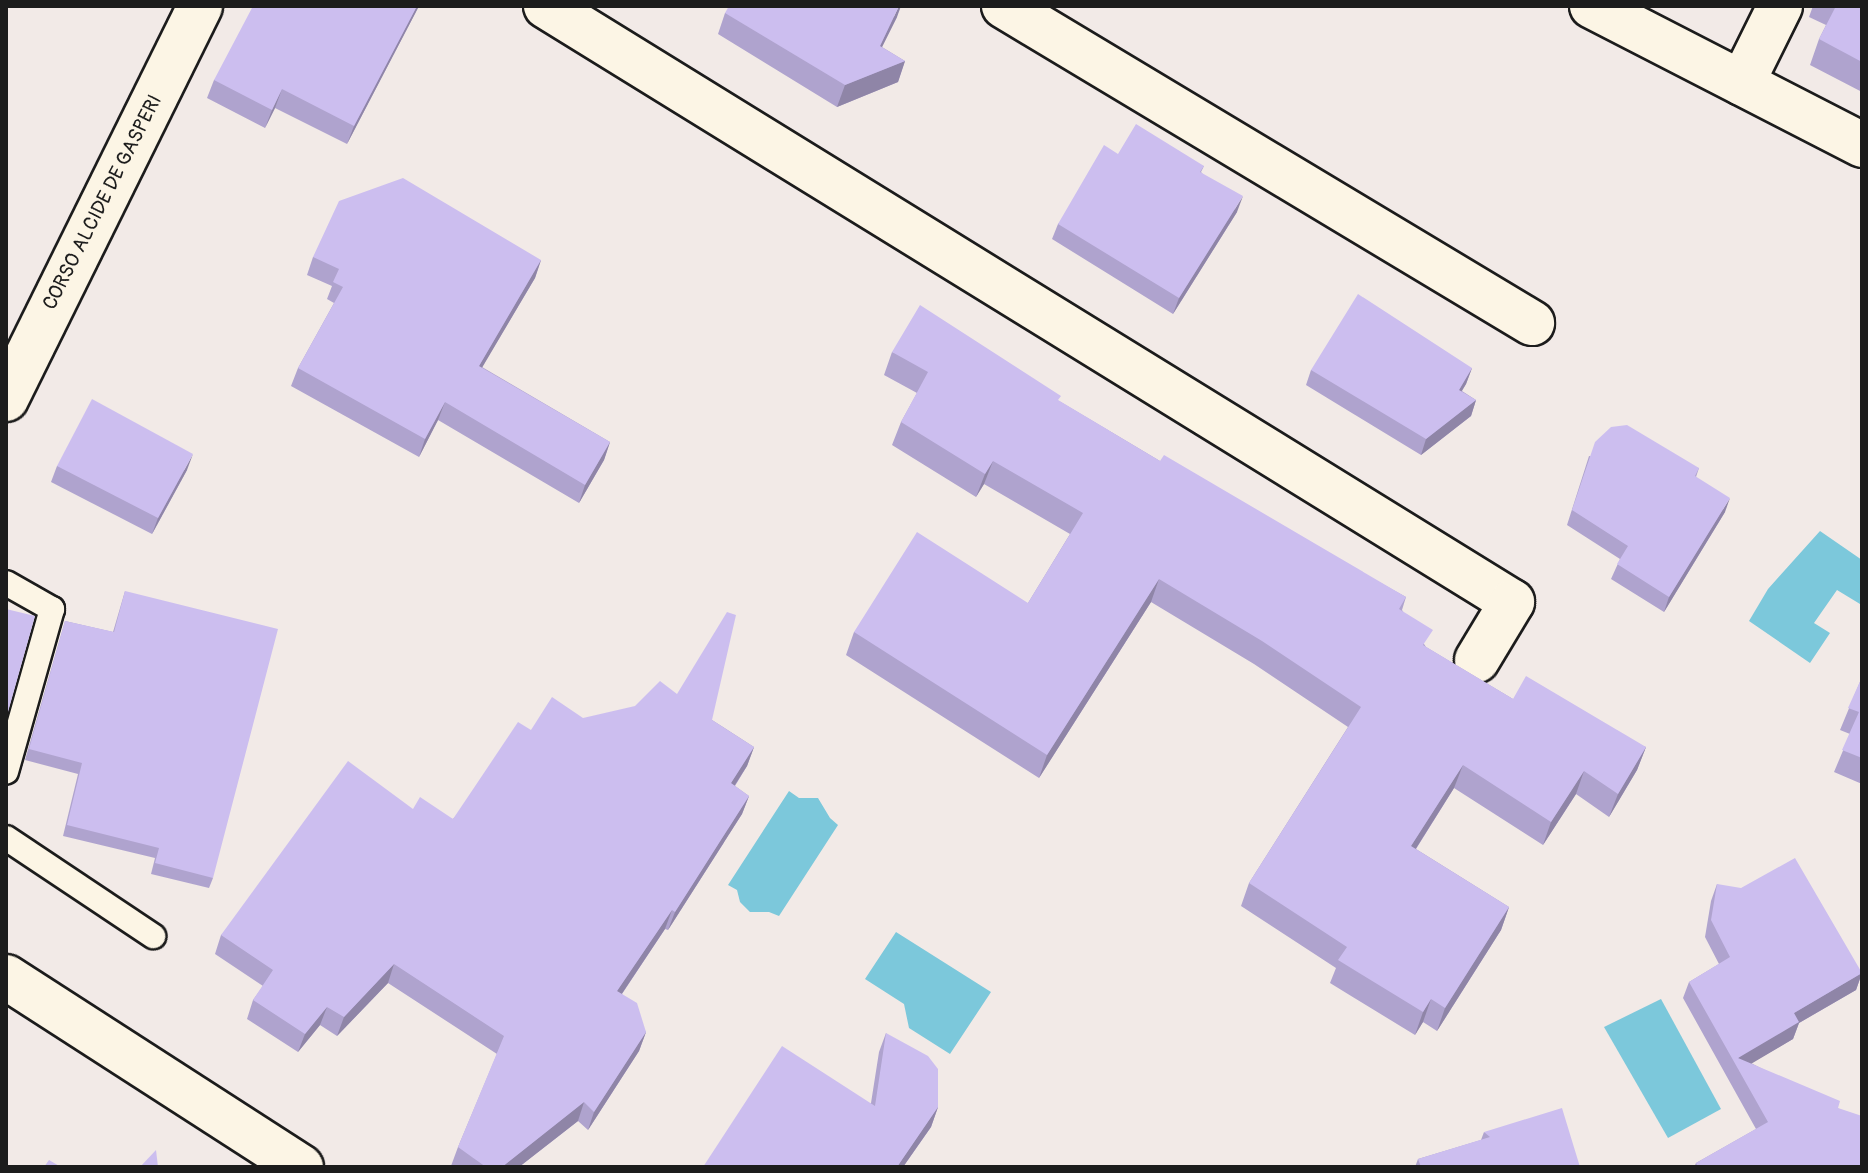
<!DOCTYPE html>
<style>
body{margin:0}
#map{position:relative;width:1868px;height:1173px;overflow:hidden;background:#f2eae7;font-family:Pangolin,sans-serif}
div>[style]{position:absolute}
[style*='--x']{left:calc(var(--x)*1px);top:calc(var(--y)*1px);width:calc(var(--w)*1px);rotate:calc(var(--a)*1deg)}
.water>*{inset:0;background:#7cc8db}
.roads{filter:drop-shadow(2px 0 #1c1c1c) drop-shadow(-2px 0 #1c1c1c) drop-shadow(0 2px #1c1c1c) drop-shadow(0 -2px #1c1c1c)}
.service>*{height:24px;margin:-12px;padding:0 12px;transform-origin:12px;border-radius:12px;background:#fcf5e5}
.minor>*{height:44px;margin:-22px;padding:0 22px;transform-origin:22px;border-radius:22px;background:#fcf5e5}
.tertiary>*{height:44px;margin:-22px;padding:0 22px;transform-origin:22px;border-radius:22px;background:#fcf5e5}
.wall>*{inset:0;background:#afa3ce}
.shaded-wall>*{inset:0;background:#8f85a7}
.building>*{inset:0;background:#ccbeef}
span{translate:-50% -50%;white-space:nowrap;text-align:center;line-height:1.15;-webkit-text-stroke:6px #fcf5e5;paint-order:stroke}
.street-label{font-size:20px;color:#1c1c1c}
.frame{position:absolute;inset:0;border:8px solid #1c1c1c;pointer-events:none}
</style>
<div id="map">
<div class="water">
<div style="clip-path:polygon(1820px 531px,1862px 560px,1862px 601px,1860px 604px,1837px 590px,1814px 623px,1830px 633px,1810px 663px,1749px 621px,1768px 589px)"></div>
<div style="clip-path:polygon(789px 791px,799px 798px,818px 798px,830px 818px,838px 825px,779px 916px,769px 912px,750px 912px,740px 902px,737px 890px,728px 885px)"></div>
<div style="clip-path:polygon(896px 932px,991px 992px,950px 1054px,909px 1028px,904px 1004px,865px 979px)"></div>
<div style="clip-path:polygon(1661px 999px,1721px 1109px,1668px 1138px,1604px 1027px)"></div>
</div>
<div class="roads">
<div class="service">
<div style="--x:6;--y:583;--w:53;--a:29.5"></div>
<div style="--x:52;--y:609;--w:169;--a:105.8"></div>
<div style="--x:6;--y:838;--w:177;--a:33.7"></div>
</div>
<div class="minor">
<div style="--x:546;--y:6;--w:1135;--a:31.67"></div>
<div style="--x:1512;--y:602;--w:68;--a:121.1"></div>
<div style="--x:1004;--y:6;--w:616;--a:30.98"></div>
<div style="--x:1592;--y:6;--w:304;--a:27.2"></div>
<div style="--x:1742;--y:83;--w:86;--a:-63.7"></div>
<div style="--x:6;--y:977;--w:351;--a:32.8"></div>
</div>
<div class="tertiary">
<div style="--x:6;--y:399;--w:438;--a:-63.7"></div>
</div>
</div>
<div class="wall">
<div style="clip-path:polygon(419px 6px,347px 144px,275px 108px,265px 128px,207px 98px,214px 80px)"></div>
<div style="clip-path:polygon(1813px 6px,1862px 6px,1862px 92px,1810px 65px,1819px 39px,1826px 25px,1809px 17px)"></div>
<div style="clip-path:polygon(725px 13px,897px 17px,882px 47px,905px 61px,898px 82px,837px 107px,718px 34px)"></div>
<div style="clip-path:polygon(1118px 154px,1204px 166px,1201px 172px,1237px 212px,1173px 314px,1052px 239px,1058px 224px)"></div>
<div style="clip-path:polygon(313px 257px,541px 260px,535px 278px,482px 367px,610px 442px,604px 460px,579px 503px,438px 420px,419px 457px,291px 386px,298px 368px,334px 303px,327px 299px,332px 286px,307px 275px)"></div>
<div style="clip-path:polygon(892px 352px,1059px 401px,1160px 461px,1406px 597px,1402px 610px,1426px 647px,1513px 699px,1646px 747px,1637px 770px,1609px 817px,1576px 794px,1543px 845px,1454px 788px,1416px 849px,1509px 907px,1501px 930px,1437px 1031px,1423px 1022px,1415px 1035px,1330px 983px,1336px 968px,1241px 906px,1249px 883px,1348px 727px,1254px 664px,1151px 602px,1039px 778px,846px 655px,854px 632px,1028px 603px,1070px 534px,984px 484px,976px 497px,892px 445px,901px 422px,917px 393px,884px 375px)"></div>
<div style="clip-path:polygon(1472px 368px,1466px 384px,1462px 391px,1476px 400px,1471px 416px,1421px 455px,1306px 385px,1311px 370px)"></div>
<div style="clip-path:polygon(1589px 456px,1699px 468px,1696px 477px,1725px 512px,1664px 612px,1611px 579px,1620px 559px,1567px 525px)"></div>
<div style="clip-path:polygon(57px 466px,187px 470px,152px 534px,51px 482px)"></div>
<div style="clip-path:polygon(125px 591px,213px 878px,209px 888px,151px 874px,155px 858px,63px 836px,78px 774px,25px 760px,65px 621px,113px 632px)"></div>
<div style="clip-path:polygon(1862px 677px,1862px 784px,1834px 772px,1850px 734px,1840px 730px)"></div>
<div style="clip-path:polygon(583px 718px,712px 720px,754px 747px,747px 766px,735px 786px,749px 796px,742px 814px,668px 930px,665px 929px,622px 994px,646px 1032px,639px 1051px,588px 1130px,578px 1121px,519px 1167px,452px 1167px,451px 1166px,458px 1147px,497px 1054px,388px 983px,337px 1036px,320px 1025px,298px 1052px,247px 1019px,253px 1000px,263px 986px,215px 954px,221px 935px,413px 809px,453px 819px,531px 730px)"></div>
<div style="clip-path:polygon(1717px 884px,1862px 973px,1856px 990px,1799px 1023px,1793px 1039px,1751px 1063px,1838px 1108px,1862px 1167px,1694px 1167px,1696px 1163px,1756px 1129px,1683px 998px,1689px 982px,1719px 964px,1705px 937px,1711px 901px)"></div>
<div style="clip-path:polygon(886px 1033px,938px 1107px,931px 1127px,903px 1167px,703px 1167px,871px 1103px,879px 1052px)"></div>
<div style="clip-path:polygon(1484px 1132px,1580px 1167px,1415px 1167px,1418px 1159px,1481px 1140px)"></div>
</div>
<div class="shaded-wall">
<div style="clip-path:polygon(417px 6px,419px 6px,347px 144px,354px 126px)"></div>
<div style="clip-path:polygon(899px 6px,901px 6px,897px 17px,872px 67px,880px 46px)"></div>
<div style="clip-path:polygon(905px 61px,898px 82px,837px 107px,845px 85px)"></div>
<div style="clip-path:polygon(282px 89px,275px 108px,265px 128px,272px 110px)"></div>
<div style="clip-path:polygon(1243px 196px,1237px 212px,1173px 314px,1179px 298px)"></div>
<div style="clip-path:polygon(541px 260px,535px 278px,473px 383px,479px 366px)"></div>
<div style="clip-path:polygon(1472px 368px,1466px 384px,1453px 405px,1459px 390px)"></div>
<div style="clip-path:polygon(1476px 400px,1471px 416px,1421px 455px,1426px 439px)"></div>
<div style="clip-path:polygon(445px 402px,438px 420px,419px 457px,425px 439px)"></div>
<div style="clip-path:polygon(610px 442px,604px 460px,579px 503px,585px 485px)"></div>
<div style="clip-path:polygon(193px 454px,187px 470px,152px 534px,158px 518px)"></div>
<div style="clip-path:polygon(993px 461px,984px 484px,976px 497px,985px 474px)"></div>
<div style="clip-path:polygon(1730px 498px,1725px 512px,1664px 612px,1669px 597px)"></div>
<div style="clip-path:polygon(1159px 579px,1151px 602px,1039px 778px,1047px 755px)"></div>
<div style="clip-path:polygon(754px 747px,747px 766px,724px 802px,731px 783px)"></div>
<div style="clip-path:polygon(1646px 747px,1637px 770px,1609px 817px,1618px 794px)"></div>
<div style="clip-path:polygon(1463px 765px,1454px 788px,1403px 869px,1411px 846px)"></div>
<div style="clip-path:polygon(1584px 771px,1576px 794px,1543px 845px,1551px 822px)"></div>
<div style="clip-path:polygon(749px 796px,742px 814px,668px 930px,675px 912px)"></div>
<div style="clip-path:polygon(1509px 907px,1501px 930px,1437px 1031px,1445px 1008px)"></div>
<div style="clip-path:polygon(672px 910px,665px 929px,611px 1010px,617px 991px)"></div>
<div style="clip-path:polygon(394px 964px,388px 983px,337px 1036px,344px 1017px)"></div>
<div style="clip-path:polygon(1862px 973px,1856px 990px,1799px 1023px,1793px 1039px,1739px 1071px,1738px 1058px,1794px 1013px)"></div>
<div style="clip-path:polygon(1431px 999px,1423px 1022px,1415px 1035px,1423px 1012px)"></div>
<div style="clip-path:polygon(327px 1007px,320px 1025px,298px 1052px,305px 1034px)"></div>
<div style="clip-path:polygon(646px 1032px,639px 1051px,588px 1130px,594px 1112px)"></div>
<div style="clip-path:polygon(584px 1102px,578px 1121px,519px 1167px,502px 1167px)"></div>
<div style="clip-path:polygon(938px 1107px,931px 1127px,903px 1167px,897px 1167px)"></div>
</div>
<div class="building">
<div style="clip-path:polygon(253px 6px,417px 6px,354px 126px,282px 89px,272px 110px,214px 80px)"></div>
<div style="clip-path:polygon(729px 6px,899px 6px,880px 46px,905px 61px,845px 85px,725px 13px)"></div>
<div style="clip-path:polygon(1836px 6px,1862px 6px,1862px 62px,1819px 39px)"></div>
<div style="clip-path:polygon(1136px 124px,1204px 166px,1200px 172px,1243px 196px,1179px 298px,1058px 224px,1104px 145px,1118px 154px)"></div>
<div style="clip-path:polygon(403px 178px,541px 260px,479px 366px,610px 442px,585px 485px,445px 402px,425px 439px,298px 368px,343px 287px,333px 282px,339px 269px,313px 257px,339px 201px)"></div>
<div style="clip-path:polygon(1358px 294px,1472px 368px,1459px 390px,1476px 400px,1426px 439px,1311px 370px)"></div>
<div style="clip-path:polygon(920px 305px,1061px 396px,1058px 400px,1160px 461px,1164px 455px,1406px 597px,1399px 609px,1433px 630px,1423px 645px,1513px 699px,1526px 676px,1646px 747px,1618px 794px,1584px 771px,1551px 822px,1463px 765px,1411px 846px,1509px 907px,1445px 1008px,1431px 999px,1423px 1012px,1338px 960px,1347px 947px,1249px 883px,1361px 707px,1262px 641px,1159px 579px,1047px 755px,854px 632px,917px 532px,1028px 603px,1083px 513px,993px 461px,985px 474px,901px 422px,928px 372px,892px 352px)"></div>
<div style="clip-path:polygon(92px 399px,193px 454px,158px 518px,57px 466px)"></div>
<div style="clip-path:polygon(1627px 425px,1699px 468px,1695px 476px,1730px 498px,1669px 597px,1617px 564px,1628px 546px,1572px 510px,1595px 442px,1611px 427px)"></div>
<div style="clip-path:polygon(125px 591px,278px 629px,213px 878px,155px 863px,159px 848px,67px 825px,82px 763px,29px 749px,65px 621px,114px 632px)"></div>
<div style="clip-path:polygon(6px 609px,35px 616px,6px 719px)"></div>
<div style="clip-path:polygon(727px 612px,736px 615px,712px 720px,754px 747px,731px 783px,749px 796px,675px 912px,672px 910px,617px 991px,637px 1003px,646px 1032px,594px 1112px,584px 1102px,502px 1167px,486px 1167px,458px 1147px,504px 1036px,394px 964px,344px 1017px,327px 1007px,305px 1034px,253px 1000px,273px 970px,221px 935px,348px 761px,413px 809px,420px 797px,453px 819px,518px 722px,531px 730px,552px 697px,583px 718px,635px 706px,660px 681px,677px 694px)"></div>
<div style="clip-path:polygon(1862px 677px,1862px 758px,1842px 750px,1859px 712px,1848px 708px)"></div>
<div style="clip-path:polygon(1795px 858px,1862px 973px,1794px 1013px,1799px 1022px,1738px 1058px,1840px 1101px,1838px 1108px,1862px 1116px,1862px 1167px,1698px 1167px,1696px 1163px,1768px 1122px,1689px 982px,1730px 957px,1711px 920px,1717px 884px,1741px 888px)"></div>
<div style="clip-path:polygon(886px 1033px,928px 1056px,938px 1069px,938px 1107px,897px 1167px,861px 1167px,859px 1166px,858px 1167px,703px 1167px,782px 1046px,875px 1106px)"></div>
<div style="clip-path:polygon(1562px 1108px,1580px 1167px,1421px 1167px,1418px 1159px,1490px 1137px,1484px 1132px)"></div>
<div style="clip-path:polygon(156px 1150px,158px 1167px,140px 1167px)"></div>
<div style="clip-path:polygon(49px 1160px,61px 1167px,44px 1167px)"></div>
</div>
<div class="street-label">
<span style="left:102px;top:202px;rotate:-63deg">CORSO ALCIDE DE GASPERI</span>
</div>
<div class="frame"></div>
</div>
